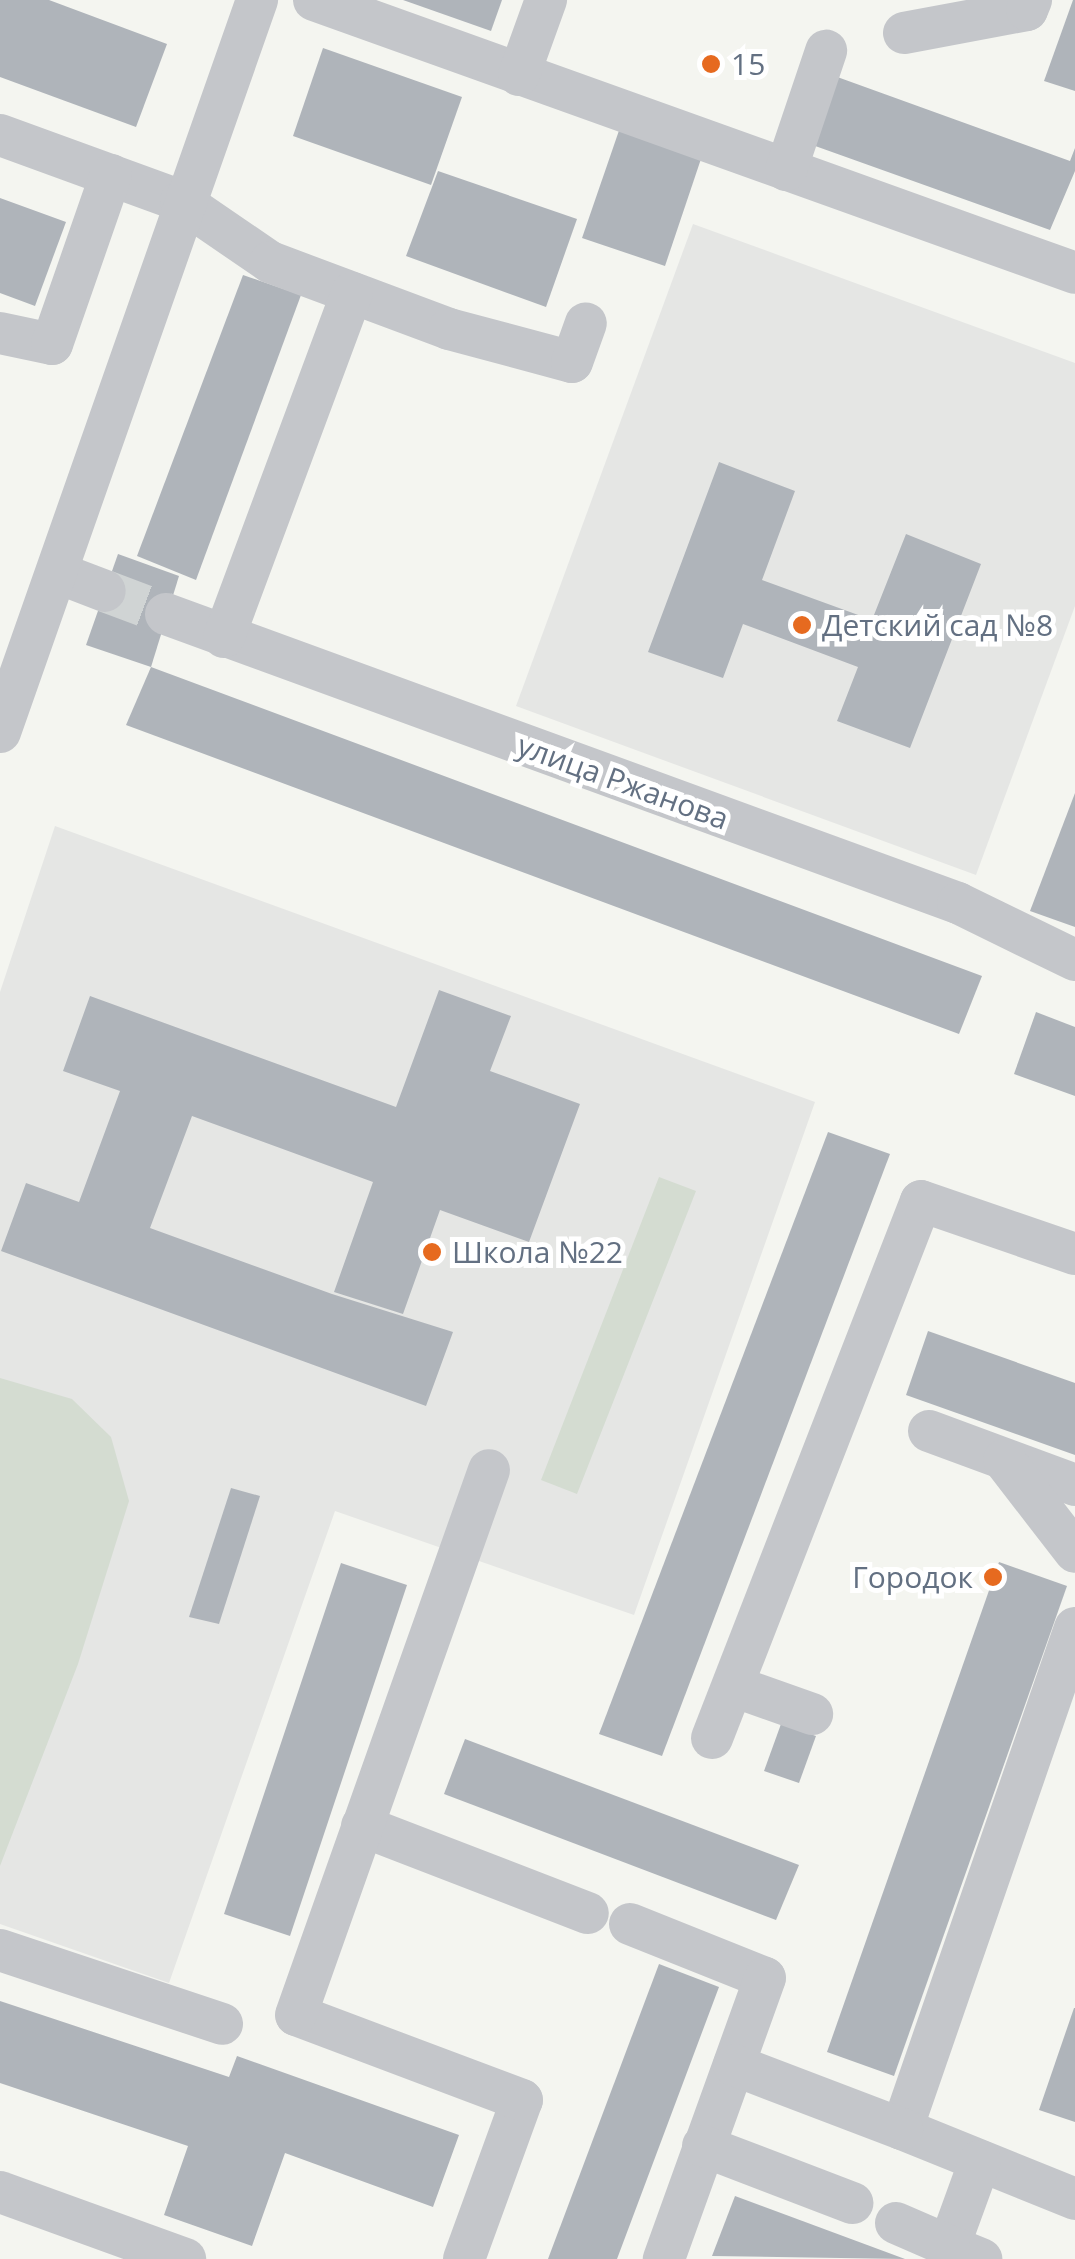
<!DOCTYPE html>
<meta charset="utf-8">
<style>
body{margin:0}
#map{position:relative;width:1075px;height:2259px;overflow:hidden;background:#f4f5f0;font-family:"Open Sans",sans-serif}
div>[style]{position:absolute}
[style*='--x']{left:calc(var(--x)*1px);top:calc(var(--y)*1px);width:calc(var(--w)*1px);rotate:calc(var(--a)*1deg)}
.built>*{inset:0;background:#e5e6e4}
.green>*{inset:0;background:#d4dcd1}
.building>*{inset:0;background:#afb4ba}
.minor-tunnel>*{height:42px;margin-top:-21px;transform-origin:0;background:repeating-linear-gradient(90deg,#d0d4d4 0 42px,transparent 0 63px)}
.minor>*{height:42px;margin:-21px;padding:0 21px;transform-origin:21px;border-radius:21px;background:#c4c6ca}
.dots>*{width:28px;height:28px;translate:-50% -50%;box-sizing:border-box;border:5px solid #fff;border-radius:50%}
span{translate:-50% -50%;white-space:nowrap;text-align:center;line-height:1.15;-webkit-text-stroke:10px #fff;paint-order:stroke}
.poi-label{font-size:30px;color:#637082}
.left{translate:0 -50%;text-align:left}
.right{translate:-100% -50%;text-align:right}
.street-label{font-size:30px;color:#637082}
</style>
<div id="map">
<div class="built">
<div style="clip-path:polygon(693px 224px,1075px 363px,1075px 606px,976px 875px,516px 706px)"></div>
<div style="clip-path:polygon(55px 826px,815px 1102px,634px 1615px,335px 1511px,169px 1983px,0 1924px,0 992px)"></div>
</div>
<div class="green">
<div style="clip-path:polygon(659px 1177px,696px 1191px,577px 1494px,541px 1480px)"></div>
<div style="clip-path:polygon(0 1378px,72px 1399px,111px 1437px,129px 1501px,78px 1664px,0 1866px)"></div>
</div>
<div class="building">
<div style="clip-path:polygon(0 0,49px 0,167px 44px,136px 127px,0 77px)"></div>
<div style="clip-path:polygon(403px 0,502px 0,491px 31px)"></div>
<div style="clip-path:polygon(1073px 0,1075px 0,1075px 91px,1044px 81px)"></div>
<div style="clip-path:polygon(323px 48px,462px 97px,431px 185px,293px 136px)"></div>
<div style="clip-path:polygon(829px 74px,1070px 161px,1075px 148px,1075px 171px,1050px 230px,804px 142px)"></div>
<div style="clip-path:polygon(624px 116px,706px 144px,665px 266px,582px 238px)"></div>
<div style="clip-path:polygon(438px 171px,577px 219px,546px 307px,406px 256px)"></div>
<div style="clip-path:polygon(0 198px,66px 222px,35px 306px,0 293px)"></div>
<div style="clip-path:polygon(243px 275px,301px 295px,196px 580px,137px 556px)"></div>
<div style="clip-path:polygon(719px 462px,795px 491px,762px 580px,872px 620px,906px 534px,981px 564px,910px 748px,837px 721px,858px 667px,743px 624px,723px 678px,648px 652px)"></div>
<div style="clip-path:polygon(118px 554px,179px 576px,151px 667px,86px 645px)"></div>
<div style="clip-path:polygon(151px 667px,982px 976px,959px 1034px,126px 725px)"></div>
<div style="clip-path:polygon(1075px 793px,1075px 927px,1030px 911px)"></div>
<div style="clip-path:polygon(439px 990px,511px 1016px,490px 1071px,580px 1104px,529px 1242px,440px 1210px,403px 1314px,334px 1292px,373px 1182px,192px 1116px,150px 1228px,332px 1294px,453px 1332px,426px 1406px,1px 1251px,26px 1183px,79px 1202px,120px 1091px,63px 1071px,90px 996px,396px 1107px)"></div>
<div style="clip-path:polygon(1036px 1012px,1075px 1027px,1075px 1096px,1014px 1074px)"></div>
<div style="clip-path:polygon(828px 1132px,890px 1154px,662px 1756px,599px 1734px)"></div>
<div style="clip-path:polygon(928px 1331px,1075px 1383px,1075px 1455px,906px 1395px)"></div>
<div style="clip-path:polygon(231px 1488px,260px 1496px,219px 1624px,189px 1617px)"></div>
<div style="clip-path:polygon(999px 1562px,1067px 1586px,894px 2076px,827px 2052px)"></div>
<div style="clip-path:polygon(341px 1563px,407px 1585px,290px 1936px,224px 1914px)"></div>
<div style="clip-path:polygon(781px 1724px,816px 1736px,799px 1783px,764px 1771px)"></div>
<div style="clip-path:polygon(465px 1739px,799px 1865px,776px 1920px,444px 1794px)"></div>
<div style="clip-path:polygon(659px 1964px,719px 1987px,617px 2259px,548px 2259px)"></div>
<div style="clip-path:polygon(0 2001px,229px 2077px,237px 2056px,459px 2135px,433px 2207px,285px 2153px,252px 2246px,164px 2215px,188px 2146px,0 2083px)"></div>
<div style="clip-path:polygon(1074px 2008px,1075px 2008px,1075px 2122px,1039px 2110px)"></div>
<div style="clip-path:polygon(735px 2196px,905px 2259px,904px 2259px,712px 2256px)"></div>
</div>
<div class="minor-tunnel">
<div style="--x:105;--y:591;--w:65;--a:20.7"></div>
</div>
<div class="minor">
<div style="--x:314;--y:0;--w:808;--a:19.73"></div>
<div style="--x:904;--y:33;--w:125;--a:-10.6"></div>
<div style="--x:1027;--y:10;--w:11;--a:-68"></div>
<div style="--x:519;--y:75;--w:80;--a:-70.2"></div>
<div style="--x:0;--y:135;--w:193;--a:20"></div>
<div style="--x:181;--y:201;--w:108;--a:34.4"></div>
<div style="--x:270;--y:262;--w:191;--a:20.5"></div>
<div style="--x:449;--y:329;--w:127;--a:15"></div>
<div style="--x:572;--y:362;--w:41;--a:-70.3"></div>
<div style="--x:786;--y:170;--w:126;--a:-71.4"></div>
<div style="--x:0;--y:333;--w:53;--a:11.9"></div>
<div style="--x:52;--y:344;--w:179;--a:-70.8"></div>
<div style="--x:58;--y:573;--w:50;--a:21"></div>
<div style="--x:166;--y:614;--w:843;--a:20.05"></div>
<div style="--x:958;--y:903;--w:130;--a:26"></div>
<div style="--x:224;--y:637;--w:367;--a:-69.6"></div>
<div style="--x:0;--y:732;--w:776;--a:-70.65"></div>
<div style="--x:929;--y:1431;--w:156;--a:20.3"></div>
<div style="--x:1004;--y:1460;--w:116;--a:52.3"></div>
<div style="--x:1075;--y:1628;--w:530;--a:109.05"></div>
<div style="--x:902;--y:2129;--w:187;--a:22"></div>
<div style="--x:733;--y:1686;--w:84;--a:19.5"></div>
<div style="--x:712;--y:1738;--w:576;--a:-68.73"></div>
<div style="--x:921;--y:1201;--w:163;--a:19"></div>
<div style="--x:362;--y:1826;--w:242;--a:21.1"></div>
<div style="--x:630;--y:1924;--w:145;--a:21.8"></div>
<div style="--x:765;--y:1978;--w:299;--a:109.8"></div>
<div style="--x:0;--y:1950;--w:234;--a:18.4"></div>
<div style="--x:734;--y:2065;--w:180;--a:20.9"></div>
<div style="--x:703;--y:2146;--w:160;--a:20.9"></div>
<div style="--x:980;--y:2161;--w:90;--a:110"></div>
<div style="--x:949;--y:2246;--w:35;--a:22"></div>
<div style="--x:0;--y:2192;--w:197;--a:19.9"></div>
<div style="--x:896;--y:2223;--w:58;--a:23.5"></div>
<div style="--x:464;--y:2259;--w:169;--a:-70"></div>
<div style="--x:522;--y:2100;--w:241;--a:-159.4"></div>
<div style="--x:296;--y:2015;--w:578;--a:-70.5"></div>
</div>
<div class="dots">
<div style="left:711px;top:64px;background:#e66a1f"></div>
<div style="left:802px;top:625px;background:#e66a1f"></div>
<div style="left:432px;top:1252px;background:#e66a1f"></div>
<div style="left:993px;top:1577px;background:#e66a1f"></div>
</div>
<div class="poi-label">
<span class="left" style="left:731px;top:64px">15</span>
<span class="left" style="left:822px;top:625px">Детский сад №8</span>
<span class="left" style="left:452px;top:1252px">Школа №22</span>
<span class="right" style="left:973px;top:1577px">Городок</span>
</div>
<div class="street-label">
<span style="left:623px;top:782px;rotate:20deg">улица Ржанова</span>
</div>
</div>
